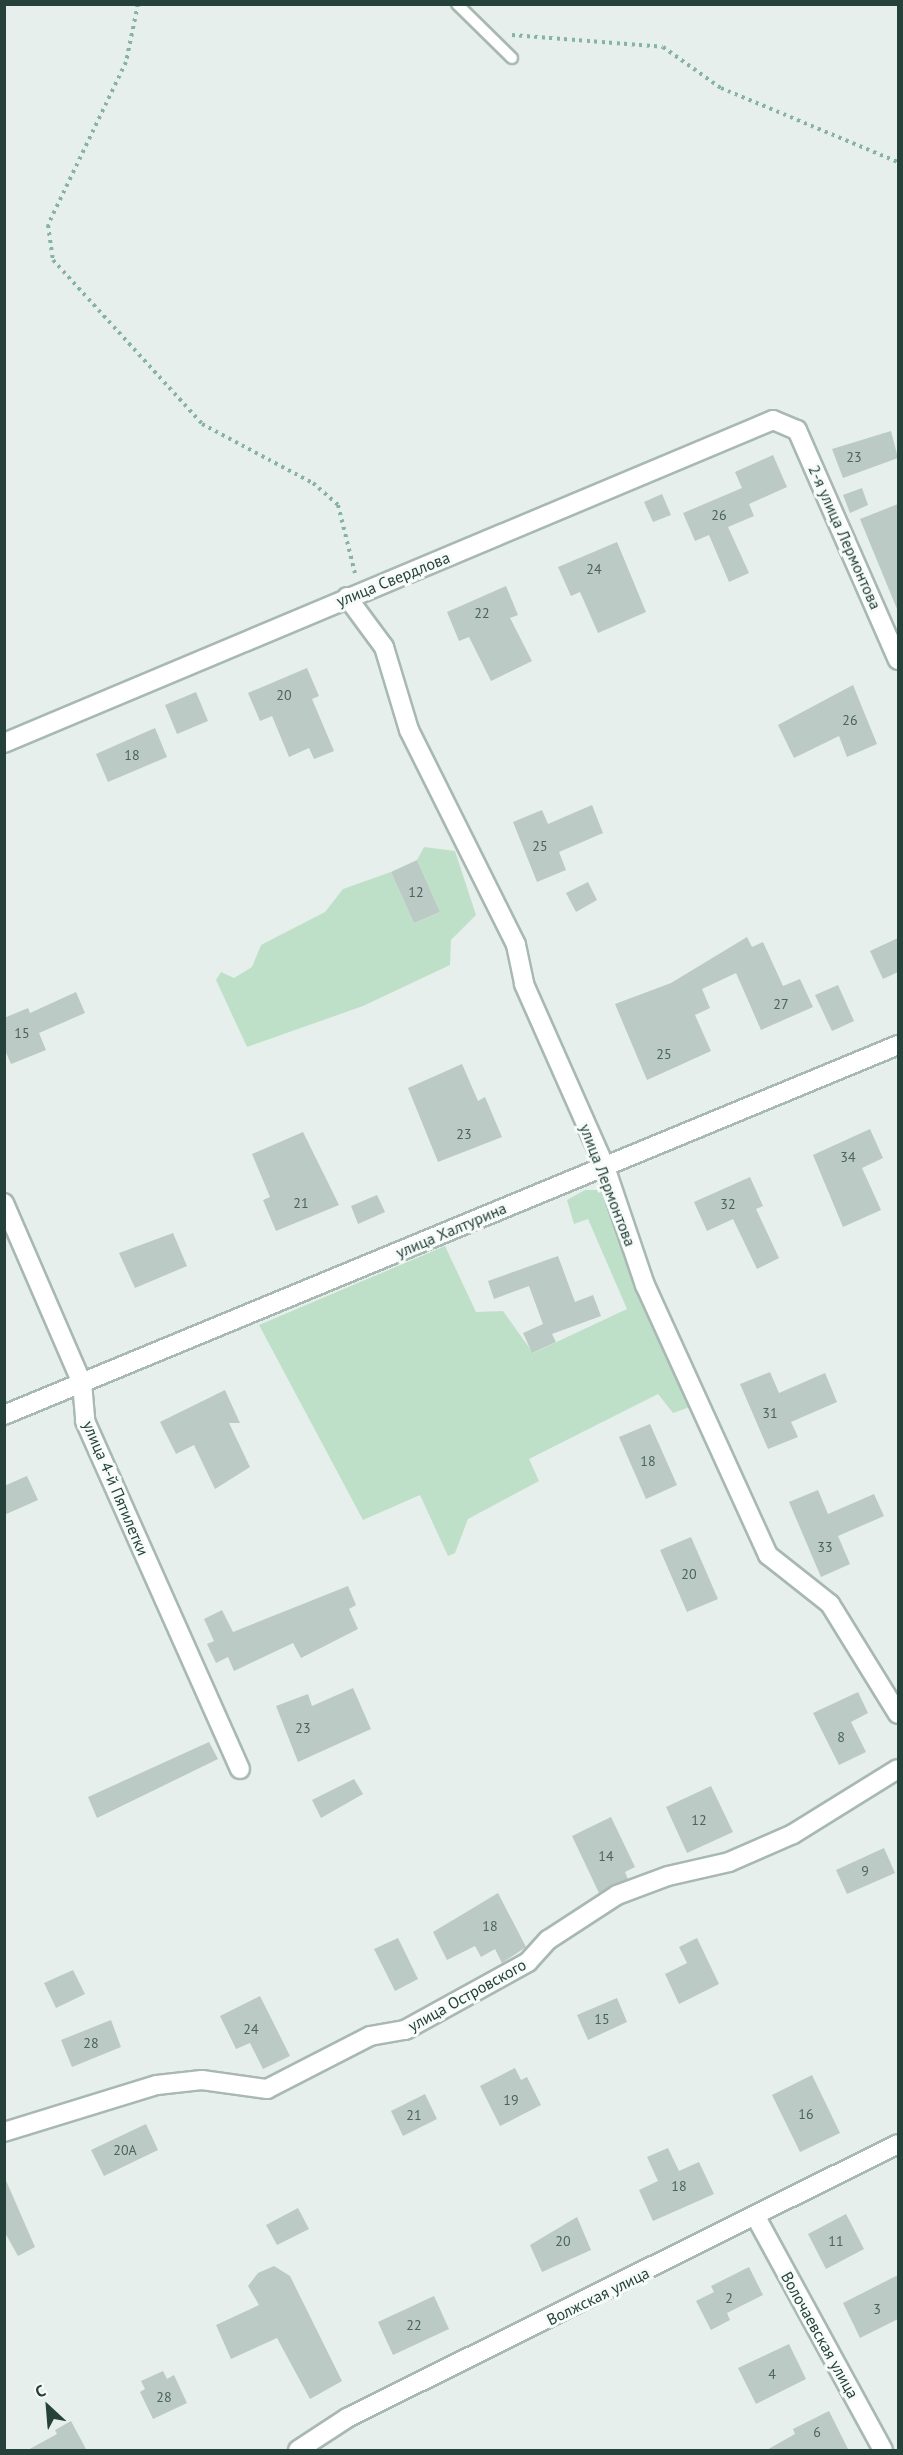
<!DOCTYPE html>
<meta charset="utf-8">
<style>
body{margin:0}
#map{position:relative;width:903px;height:2455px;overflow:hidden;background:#e6efeb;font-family:"PT Sans",sans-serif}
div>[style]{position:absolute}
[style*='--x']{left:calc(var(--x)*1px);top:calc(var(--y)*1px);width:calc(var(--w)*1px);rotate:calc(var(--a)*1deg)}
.green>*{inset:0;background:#bfe0c8}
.building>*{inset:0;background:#bbcac4}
.path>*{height:4px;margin-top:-2px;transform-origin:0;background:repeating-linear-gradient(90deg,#86b3a5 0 3px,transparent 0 7.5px)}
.roads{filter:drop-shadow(2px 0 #a8b8b2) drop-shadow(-2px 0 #a8b8b2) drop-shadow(0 2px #a8b8b2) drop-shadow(0 -2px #a8b8b2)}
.service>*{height:10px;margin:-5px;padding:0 5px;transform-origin:5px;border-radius:5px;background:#fff}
.minor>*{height:18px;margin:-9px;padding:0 9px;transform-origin:9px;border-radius:9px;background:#fff}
span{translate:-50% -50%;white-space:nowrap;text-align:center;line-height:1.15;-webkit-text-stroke:6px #f7fbf9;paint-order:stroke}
.number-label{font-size:14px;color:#4a645c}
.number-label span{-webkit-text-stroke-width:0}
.street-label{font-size:16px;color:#24423a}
.frame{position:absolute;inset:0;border:6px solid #24423a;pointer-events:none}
.north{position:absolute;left:18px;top:2377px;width:60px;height:60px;-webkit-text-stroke:4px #f7fbf9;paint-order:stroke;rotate:334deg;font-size:16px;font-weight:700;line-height:24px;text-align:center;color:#24423a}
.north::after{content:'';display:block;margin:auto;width:21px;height:27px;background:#24423a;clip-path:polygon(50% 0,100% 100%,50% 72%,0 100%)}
</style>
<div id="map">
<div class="green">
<div style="clip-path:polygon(424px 847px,455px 851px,476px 915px,451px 940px,450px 965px,363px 1006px,247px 1047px,216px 980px,221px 972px,234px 978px,252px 967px,261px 945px,325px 912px,343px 889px,391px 872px,414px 923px,440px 912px,417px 860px)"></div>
<div style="clip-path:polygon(585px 1190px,603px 1190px,693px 1406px,673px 1413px,658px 1394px,529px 1459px,539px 1481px,468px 1519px,455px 1553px,448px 1556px,420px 1495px,363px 1520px,259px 1325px,445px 1246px,476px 1312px,503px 1311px,533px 1353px,627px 1309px,588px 1219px,574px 1224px,567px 1200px)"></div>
</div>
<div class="building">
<div style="clip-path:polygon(891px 431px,898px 458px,843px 478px,832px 449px)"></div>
<div style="clip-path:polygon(773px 455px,787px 487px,749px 504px,754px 516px,728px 527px,749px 573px,729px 582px,709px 535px,695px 541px,683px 513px,742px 488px,735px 472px)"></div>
<div style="clip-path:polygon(862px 488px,868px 505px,850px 513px,843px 495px)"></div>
<div style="clip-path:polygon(662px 494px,671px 515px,653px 522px,644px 502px)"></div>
<div style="clip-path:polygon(898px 504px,898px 609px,897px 609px,860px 519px)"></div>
<div style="clip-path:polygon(617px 542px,646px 612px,598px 633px,580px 592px,571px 596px,558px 567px)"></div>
<div style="clip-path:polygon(506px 586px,518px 615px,510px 618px,532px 661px,491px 681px,469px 637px,459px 641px,447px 612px)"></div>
<div style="clip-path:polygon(307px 668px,319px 696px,312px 699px,334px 751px,314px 759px,309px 748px,289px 757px,272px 716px,260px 721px,248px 693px)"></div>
<div style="clip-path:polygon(853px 685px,877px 744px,847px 757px,839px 736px,794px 758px,778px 725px)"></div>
<div style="clip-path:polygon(196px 692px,208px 721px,177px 734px,165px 705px)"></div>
<div style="clip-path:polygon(155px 728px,167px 757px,108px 782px,96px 754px)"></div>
<div style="clip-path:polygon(592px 805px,603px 833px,559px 852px,566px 870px,537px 882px,513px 822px,542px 810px,548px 824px)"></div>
<div style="clip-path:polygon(417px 860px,440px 912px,414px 923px,391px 872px)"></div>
<div style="clip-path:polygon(588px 882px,597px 900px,576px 912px,566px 893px)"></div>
<div style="clip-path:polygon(747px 937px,752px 947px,763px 942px,783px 986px,800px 979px,813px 1007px,761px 1030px,736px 973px,702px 989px,710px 1008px,695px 1015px,711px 1051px,647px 1080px,615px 1004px,671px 983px)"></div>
<div style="clip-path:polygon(898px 938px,898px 972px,883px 979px,870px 951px)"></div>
<div style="clip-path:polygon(838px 985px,854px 1021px,832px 1031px,815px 995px)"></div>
<div style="clip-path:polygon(76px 992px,85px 1013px,39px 1033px,46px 1050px,11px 1064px,4px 1048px,4px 1018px,28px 1008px,30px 1013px)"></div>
<div style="clip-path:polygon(462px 1064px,478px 1101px,485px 1097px,502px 1137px,438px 1162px,408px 1088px)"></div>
<div style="clip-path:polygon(870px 1129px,883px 1158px,862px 1168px,881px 1210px,843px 1227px,813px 1155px)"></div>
<div style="clip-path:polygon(303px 1132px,339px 1205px,276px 1231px,263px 1200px,270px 1197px,252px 1154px)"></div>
<div style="clip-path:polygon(750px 1177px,763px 1206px,756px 1209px,779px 1258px,757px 1269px,733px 1219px,707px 1231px,694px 1202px)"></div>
<div style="clip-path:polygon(377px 1195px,385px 1212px,358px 1224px,351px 1206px)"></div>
<div style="clip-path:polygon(173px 1233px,187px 1266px,135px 1288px,119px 1253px)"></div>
<div style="clip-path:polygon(558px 1256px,575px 1302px,593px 1295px,601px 1316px,552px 1334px,556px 1342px,532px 1353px,523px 1333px,543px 1324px,529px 1286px,494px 1299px,488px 1281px)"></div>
<div style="clip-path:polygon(770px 1372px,779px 1393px,825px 1373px,837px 1402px,791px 1422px,798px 1437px,768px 1449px,740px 1384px)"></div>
<div style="clip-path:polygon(225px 1390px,240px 1423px,229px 1423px,250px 1467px,215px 1489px,194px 1445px,176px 1454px,160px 1422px)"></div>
<div style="clip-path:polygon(650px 1424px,677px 1485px,646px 1499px,619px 1437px)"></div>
<div style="clip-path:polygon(27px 1476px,38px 1500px,4px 1515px,4px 1486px)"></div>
<div style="clip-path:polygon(818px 1490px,828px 1514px,874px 1494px,884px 1516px,838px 1536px,850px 1564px,821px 1577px,789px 1502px)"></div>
<div style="clip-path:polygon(691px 1537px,718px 1599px,687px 1612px,660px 1550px)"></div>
<div style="clip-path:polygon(348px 1586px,356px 1605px,349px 1609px,358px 1629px,301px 1658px,293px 1643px,234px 1671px,228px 1657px,216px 1663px,207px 1644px,214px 1641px,204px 1619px,222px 1610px,233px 1632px)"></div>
<div style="clip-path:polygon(353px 1688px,371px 1729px,298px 1762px,276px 1706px,308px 1694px,312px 1706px)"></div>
<div style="clip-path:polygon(858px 1692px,868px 1713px,851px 1722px,866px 1752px,839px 1765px,813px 1713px)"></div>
<div style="clip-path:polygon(209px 1742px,218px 1759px,97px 1818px,88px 1797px)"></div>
<div style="clip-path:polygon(354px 1779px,363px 1794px,321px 1818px,312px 1800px)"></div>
<div style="clip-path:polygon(711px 1786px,733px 1832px,687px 1853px,666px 1807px)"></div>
<div style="clip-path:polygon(611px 1817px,635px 1867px,625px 1872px,628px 1879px,599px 1893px,572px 1836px)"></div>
<div style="clip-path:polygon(884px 1848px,895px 1873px,847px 1894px,836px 1870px)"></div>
<div style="clip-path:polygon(498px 1893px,526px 1947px,502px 1963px,495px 1949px,481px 1957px,475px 1946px,447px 1960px,433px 1932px)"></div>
<div style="clip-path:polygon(398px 1938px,418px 1979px,395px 1991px,374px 1949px)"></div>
<div style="clip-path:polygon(697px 1938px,719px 1984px,679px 2004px,665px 1974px,687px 1963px,679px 1947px)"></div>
<div style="clip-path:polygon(73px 1970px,85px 1994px,56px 2008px,44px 1983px)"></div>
<div style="clip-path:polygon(260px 1996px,290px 2056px,263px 2069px,250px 2043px,236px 2049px,220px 2016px)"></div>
<div style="clip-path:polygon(617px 1998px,627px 2022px,588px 2040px,577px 2015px)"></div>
<div style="clip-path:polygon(111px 2020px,121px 2047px,72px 2067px,61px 2040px)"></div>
<div style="clip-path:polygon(515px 2068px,521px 2080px,527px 2077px,541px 2105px,500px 2126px,480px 2086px)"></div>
<div style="clip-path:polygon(812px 2075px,840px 2133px,800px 2152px,772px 2095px)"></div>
<div style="clip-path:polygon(425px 2094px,437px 2119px,403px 2136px,391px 2111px)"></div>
<div style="clip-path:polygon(146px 2124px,158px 2150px,104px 2176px,91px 2150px)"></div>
<div style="clip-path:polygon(668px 2148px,679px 2171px,699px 2162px,714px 2194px,653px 2221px,639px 2190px,658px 2181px,647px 2157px)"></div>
<div style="clip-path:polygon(4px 2176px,35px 2247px,18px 2256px,4px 2231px)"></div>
<div style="clip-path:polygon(298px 2208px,309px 2229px,277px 2245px,266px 2225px)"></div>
<div style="clip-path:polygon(846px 2214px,864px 2249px,826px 2269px,808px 2234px)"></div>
<div style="clip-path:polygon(577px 2217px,591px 2250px,542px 2272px,530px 2245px)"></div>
<div style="clip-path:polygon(274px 2266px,290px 2276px,342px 2381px,310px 2399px,277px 2338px,231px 2359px,216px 2325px,259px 2305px,248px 2286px,258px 2273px)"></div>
<div style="clip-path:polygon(749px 2267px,763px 2295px,727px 2313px,730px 2320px,711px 2330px,696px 2301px,714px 2292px,711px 2286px)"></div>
<div style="clip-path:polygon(898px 2275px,898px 2319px,860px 2338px,843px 2303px)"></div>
<div style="clip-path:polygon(434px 2296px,449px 2329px,393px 2355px,378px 2322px)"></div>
<div style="clip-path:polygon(789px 2344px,806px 2379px,756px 2404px,738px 2368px)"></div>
<div style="clip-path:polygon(163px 2371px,167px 2379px,174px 2375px,187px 2403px,153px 2419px,140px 2392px,145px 2389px,141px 2381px)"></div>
<div style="clip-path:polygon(829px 2411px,849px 2451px,765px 2451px,795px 2434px,793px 2429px)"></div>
<div style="clip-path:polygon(71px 2421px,87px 2451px,26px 2451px,57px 2434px,55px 2430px)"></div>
</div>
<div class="path">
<div style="--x:138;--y:4;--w:59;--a:101.7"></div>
<div style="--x:126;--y:62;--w:181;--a:115.6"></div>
<div style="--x:48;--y:225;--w:35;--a:82"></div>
<div style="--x:53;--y:260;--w:222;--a:47.7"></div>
<div style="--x:202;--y:424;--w:126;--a:28"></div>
<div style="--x:313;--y:483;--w:33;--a:41"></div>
<div style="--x:338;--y:505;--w:70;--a:76"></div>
<div style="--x:512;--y:35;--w:151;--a:4.5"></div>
<div style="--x:663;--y:47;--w:71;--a:35.3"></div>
<div style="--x:721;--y:88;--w:192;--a:22.7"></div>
</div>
<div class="roads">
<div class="service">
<div style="--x:457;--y:4;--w:77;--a:44.5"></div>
</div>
<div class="minor">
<div style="--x:347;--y:597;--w:62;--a:53.5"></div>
<div style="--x:384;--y:647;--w:87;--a:73.2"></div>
<div style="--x:409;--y:730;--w:240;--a:63.5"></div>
<div style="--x:516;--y:945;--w:40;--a:78"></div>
<div style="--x:524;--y:984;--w:200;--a:66.1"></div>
<div style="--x:605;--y:1167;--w:125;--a:71.3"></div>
<div style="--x:645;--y:1285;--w:297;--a:65.5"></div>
<div style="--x:768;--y:1555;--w:79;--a:38.3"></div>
<div style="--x:830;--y:1604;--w:129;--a:58.3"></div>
<div style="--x:4;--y:743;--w:834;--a:-22.78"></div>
<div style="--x:773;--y:420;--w:26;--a:23"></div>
<div style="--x:797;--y:430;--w:251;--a:66.3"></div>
<div style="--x:4;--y:1203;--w:196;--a:66.6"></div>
<div style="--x:82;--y:1383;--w:38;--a:85"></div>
<div style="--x:85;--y:1421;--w:381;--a:66"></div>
<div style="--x:4;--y:1415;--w:968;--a:-22.48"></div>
<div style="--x:4;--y:2132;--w:160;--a:-17.1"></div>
<div style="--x:157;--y:2085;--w:45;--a:-6.3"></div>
<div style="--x:202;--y:2080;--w:66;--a:7.9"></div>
<div style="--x:267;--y:2089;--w:116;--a:-27.2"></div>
<div style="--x:370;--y:2036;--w:36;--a:-10"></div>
<div style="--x:405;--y:2030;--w:141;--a:-28.9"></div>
<div style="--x:528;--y:1962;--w:30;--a:-48"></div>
<div style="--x:548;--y:1940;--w:82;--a:-33.1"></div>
<div style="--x:617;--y:1895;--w:54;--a:-20.4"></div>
<div style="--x:668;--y:1876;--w:63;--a:-12.9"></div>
<div style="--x:729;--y:1862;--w:70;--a:-23.6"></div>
<div style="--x:793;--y:1834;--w:123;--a:-31.8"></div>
<div style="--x:757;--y:2219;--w:263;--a:61.4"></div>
<div style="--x:298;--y:2450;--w:59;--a:-33.1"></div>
<div style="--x:347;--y:2418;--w:615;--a:-26.44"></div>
</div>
</div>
<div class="number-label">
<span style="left:854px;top:457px">23</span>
<span style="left:719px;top:515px">26</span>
<span style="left:594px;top:569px">24</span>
<span style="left:482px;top:613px">22</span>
<span style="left:284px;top:695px">20</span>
<span style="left:850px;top:720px">26</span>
<span style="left:132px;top:755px">18</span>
<span style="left:540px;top:846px">25</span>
<span style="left:416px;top:892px">12</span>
<span style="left:781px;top:1004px">27</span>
<span style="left:22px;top:1033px">15</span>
<span style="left:664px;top:1054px">25</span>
<span style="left:464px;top:1134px">23</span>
<span style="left:848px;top:1157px">34</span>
<span style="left:301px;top:1203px">21</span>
<span style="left:728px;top:1204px">32</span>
<span style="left:770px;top:1413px">31</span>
<span style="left:648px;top:1461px">18</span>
<span style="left:825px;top:1547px">33</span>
<span style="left:689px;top:1574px">20</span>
<span style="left:303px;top:1728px">23</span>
<span style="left:841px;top:1737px">8</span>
<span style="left:699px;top:1820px">12</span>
<span style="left:606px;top:1856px">14</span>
<span style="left:865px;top:1871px">9</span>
<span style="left:490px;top:1926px">18</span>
<span style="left:602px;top:2019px">15</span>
<span style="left:251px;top:2029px">24</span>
<span style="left:91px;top:2043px">28</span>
<span style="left:511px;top:2100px">19</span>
<span style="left:806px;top:2114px">16</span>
<span style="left:414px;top:2115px">21</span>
<span style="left:125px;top:2150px">20А</span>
<span style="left:679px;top:2186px">18</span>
<span style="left:563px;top:2241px">20</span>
<span style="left:836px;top:2241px">11</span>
<span style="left:729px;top:2298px">2</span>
<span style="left:877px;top:2309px">3</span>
<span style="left:414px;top:2325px">22</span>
<span style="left:772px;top:2374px">4</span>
<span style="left:164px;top:2397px">28</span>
<span style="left:817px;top:2432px">6</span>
</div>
<div class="street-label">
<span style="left:845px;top:537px;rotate:66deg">2-я улица Лермонтова</span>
<span style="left:393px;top:579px;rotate:-22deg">улица Свердлова</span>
<span style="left:608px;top:1185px;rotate:69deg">улица Лермонтова</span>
<span style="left:451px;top:1230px;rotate:-23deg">улица Халтурина</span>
<span style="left:116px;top:1488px;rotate:67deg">улица 4-й Пятилетки</span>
<span style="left:467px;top:1995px;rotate:-29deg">улица Островского</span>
<span style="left:598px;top:2296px;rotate:-26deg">Волжская улица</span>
<span style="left:820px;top:2335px;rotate:61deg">Волочаевская улица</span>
</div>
<div class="frame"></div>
<div class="north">С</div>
</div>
